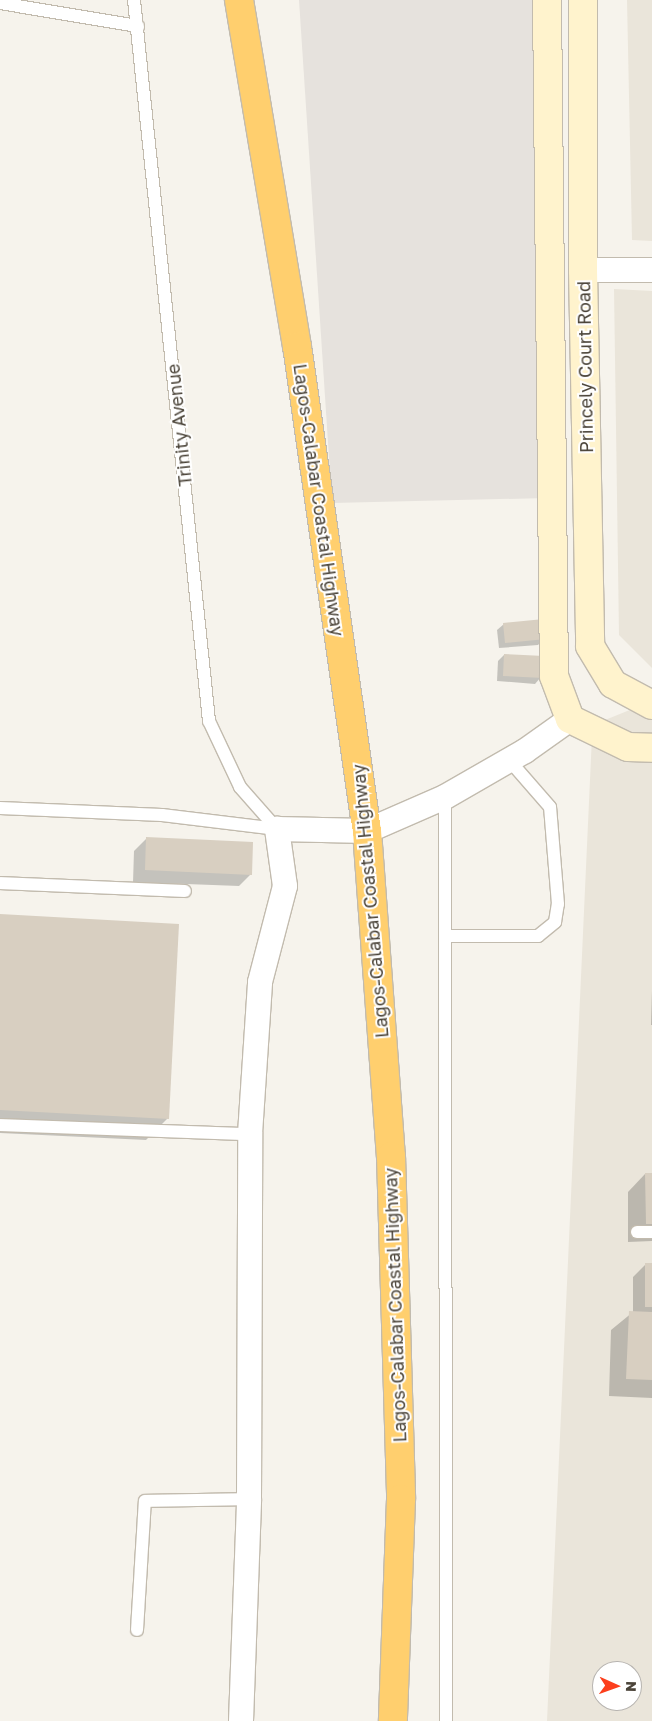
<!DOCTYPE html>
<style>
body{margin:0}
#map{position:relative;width:652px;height:1721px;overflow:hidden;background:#f6f3ec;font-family:"Golos Text",sans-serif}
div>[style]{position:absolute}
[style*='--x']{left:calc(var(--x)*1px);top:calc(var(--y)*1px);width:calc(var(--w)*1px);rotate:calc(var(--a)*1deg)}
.residential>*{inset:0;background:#eae5da}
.industrial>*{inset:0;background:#e6e2dd}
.shadow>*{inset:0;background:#0003}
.building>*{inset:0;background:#d8cfc1}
.roads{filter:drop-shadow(1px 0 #c2bbae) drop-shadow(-1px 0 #c2bbae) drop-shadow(0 1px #c2bbae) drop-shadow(0 -1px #c2bbae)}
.lane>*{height:12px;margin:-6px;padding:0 6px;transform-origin:6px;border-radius:6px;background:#fff}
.street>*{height:24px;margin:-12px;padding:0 12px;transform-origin:12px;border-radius:12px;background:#fff}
.secondary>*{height:28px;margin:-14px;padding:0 14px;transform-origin:14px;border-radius:14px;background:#fff3cd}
.highway>*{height:28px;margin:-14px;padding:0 14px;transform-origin:14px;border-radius:14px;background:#ffcf6e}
span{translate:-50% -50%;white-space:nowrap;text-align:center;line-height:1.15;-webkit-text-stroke:4px #fff;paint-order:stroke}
.street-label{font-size:18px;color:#4b4439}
.north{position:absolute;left:592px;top:1661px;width:50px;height:50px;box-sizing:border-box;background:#fff;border:1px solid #b7b4b0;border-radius:50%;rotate:92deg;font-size:14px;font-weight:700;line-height:20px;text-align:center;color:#4b4439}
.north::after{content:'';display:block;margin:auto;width:18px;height:22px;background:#fc3f1d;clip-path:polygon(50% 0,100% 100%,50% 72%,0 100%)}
</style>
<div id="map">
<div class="residential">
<div style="clip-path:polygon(627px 0,652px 0,652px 241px,632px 240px)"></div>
<div style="clip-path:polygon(614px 289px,652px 291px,652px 668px,619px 635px)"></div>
<div style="clip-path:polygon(evenodd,652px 701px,652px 1721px,547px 1721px,592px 736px,605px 720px,652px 701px,602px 1671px,632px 1671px,632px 1701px,602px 1701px,602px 1671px)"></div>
</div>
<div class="industrial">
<div style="clip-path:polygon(299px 0,538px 0,547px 498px,332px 503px)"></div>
</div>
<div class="shadow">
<div style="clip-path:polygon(504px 624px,544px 639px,538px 645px,499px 648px,497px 630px)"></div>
<div style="clip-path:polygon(504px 655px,541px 677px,535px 684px,497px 681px,498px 661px)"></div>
<div style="clip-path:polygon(146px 839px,251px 874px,239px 886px,133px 882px,134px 851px)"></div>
<div style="clip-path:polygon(0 916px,168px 1118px,146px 1140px,0 1133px)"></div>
<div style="clip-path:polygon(652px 990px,652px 1025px,651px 1025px)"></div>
<div style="clip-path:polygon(645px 1174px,652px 1174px,652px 1241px,628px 1242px,628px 1192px)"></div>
<div style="clip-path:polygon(646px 1264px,652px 1264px,652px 1398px,609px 1396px,611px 1330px,633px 1312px,633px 1277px)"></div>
</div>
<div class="building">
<div style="clip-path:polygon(544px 619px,546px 639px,505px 643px,503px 623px)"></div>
<div style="clip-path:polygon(504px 654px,544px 656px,543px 678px,503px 676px)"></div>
<div style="clip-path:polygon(146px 837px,253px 842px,252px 875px,145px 870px)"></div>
<div style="clip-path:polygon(0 914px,179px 924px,169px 1119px,0 1110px)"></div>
<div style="clip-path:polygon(645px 1173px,652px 1173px,652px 1224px,646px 1224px)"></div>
<div style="clip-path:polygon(645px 1263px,652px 1263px,652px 1307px,645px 1307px)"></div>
<div style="clip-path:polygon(629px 1311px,652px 1312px,652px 1380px,626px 1379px)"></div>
</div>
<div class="roads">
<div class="lane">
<div style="--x:134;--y:0;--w:725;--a:84.06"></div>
<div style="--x:209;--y:721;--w:73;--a:64.8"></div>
<div style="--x:240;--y:787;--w:56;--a:48.6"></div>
<div style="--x:0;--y:3;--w:140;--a:9.5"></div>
<div style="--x:445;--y:797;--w:924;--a:89.94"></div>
<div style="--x:0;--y:808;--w:162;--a:2.5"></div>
<div style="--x:162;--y:815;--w:116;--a:6.9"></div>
<div style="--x:0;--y:883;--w:185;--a:2.5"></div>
<div style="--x:447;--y:936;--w:91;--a:0"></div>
<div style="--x:538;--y:936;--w:22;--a:-39"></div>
<div style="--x:555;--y:922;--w:18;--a:-81"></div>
<div style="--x:558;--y:904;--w:97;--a:-94.7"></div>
<div style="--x:550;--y:807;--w:62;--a:-131.1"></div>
<div style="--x:0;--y:1125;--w:250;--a:2.1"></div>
<div style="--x:637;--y:1232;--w:15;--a:0"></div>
<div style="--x:137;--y:1630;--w:129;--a:-86.5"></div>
<div style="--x:145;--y:1501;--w:104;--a:-1.1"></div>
</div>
<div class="street">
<div style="--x:583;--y:270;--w:69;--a:0"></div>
<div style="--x:241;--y:1721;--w:222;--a:-87.9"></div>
<div style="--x:249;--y:1499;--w:365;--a:-89.8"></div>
<div style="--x:250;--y:1134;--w:152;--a:-86.2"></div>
<div style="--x:260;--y:982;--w:99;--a:-75.4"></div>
<div style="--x:285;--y:886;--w:58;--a:-98"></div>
<div style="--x:277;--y:829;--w:90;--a:1.3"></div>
<div style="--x:367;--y:831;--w:85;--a:-23.6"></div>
<div style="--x:445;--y:797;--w:92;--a:-29.9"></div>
<div style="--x:525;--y:751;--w:55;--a:-35.4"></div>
</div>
<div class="secondary">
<div style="--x:547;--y:0;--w:676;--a:89.41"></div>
<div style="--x:554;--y:676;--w:46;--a:69.6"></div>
<div style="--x:570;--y:719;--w:64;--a:25.8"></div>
<div style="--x:628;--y:747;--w:24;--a:2"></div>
<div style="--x:583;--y:0;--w:270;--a:90"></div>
<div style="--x:583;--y:270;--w:376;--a:88.9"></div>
<div style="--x:590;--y:646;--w:44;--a:58.8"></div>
<div style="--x:613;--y:684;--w:44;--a:28.3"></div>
</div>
<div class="highway">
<div style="--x:239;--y:0;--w:351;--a:80.5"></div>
<div style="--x:297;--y:346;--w:490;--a:81.8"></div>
<div style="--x:367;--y:831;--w:326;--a:85.8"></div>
<div style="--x:391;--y:1156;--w:343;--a:88.3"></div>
<div style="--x:401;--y:1499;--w:222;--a:92.1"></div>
</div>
</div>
<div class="street-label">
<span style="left:585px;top:367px;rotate:-91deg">Princely Court Road</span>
<span style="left:179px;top:425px;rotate:-96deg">Trinity Avenue</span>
<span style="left:319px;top:500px;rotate:82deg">Lagos-Calabar Coastal Highway</span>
<span style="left:370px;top:901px;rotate:-95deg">Lagos-Calabar Coastal Highway</span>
<span style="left:395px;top:1305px;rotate:-92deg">Lagos-Calabar Coastal Highway</span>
</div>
<div class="north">N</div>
</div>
